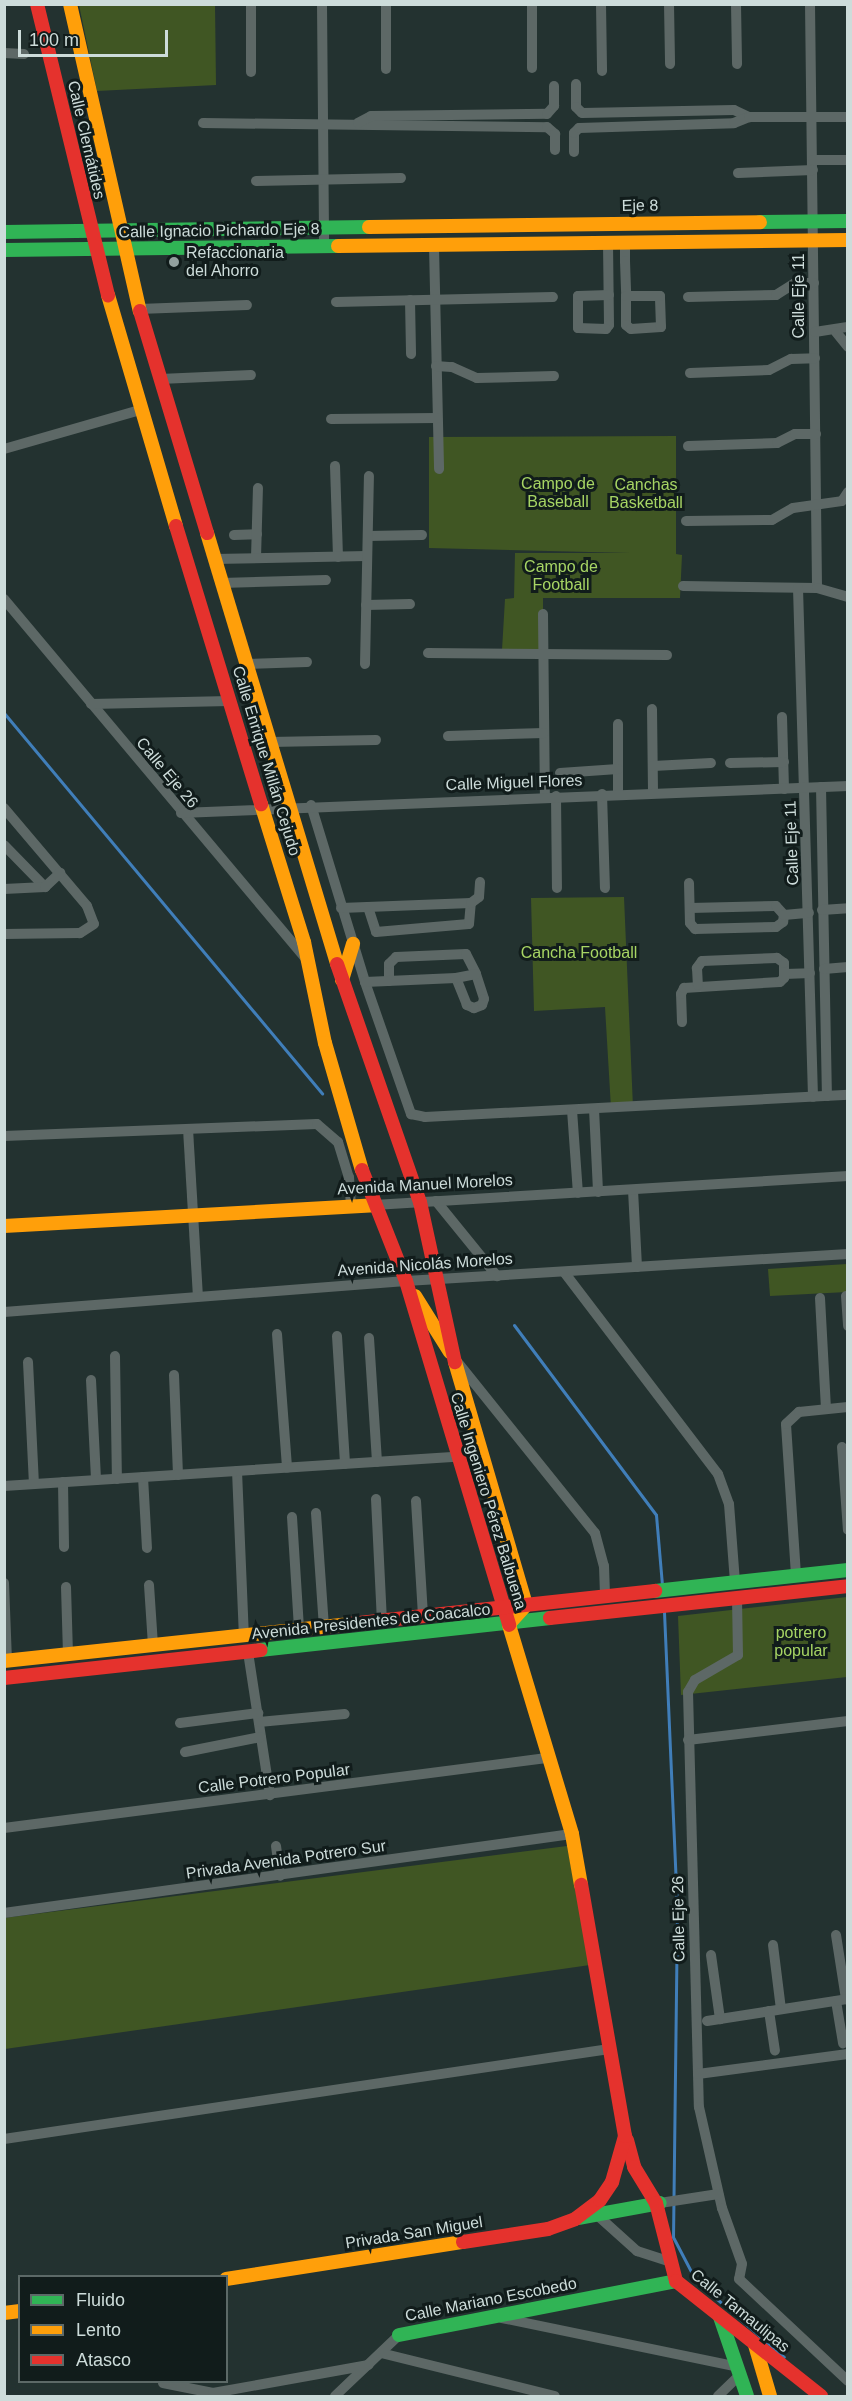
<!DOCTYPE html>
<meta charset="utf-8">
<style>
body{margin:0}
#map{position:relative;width:852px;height:2401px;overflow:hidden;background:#233230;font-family:Arial,sans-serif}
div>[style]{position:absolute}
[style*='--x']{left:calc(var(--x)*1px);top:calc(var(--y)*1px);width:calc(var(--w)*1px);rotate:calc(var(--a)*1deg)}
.green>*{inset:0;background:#405623}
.stream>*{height:3px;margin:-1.5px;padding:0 1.5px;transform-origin:1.5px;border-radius:1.5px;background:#407eb9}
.street>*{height:10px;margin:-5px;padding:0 5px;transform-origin:5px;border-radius:5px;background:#5d6866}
.fast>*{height:14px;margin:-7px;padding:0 7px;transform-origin:7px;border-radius:7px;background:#30b455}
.slow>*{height:14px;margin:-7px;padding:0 7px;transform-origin:7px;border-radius:7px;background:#ff9f0a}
.jam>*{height:14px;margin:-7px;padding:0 7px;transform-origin:7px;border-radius:7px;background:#e5322d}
.dots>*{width:16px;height:16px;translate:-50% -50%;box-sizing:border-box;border:3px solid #111c1b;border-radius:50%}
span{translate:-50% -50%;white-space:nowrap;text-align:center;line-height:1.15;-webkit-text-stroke:6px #111c1b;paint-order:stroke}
.street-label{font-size:16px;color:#cddcda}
.poi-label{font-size:16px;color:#cddcda}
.left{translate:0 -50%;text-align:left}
.park-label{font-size:16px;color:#a7d564}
.frame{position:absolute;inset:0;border:6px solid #cddcda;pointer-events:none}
.legend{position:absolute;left:18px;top:2275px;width:210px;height:108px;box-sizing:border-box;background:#111c1b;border:2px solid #5c6967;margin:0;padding:8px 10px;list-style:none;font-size:18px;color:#cddcda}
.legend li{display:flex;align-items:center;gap:12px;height:30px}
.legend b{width:30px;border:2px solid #5c6967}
.scale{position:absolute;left:18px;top:30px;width:150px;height:27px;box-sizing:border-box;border:3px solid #cddcda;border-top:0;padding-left:8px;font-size:18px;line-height:21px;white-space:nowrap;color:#cddcda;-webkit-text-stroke:4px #111c1b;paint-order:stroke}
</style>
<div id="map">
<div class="green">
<div style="clip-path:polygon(79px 5px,215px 5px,216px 85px,97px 91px)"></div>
<div style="clip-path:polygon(676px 436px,676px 554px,682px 555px,680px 598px,543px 598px,543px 649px,502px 650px,505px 599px,514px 598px,515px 553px,630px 553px,429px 548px,429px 437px)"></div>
<div style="clip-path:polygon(624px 897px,633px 1107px,611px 1108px,605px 1007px,534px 1011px,531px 898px)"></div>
<div style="clip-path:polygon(847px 1264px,847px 1292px,770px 1296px,768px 1269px)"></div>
<div style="clip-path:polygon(847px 1597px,847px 1677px,681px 1695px,678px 1616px)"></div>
<div style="clip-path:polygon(567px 1846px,590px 1965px,5px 2049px,4px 1918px)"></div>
</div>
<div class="stream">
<div style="--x:4;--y:713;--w:496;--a:50.1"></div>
<div style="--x:514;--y:1325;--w:237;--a:53.2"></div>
<div style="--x:656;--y:1515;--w:70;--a:85.1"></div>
<div style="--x:664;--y:1612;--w:299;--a:87.5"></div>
<div style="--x:677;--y:1911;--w:326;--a:90.7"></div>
<div style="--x:673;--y:2237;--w:50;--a:62.4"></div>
<div style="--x:696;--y:2281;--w:116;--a:40.8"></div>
</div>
<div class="street">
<div style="--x:251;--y:4;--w:68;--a:90"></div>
<div style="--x:322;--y:4;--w:242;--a:89.5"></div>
<div style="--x:532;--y:4;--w:64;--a:90"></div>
<div style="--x:601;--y:4;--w:67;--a:89.1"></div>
<div style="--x:669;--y:4;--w:60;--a:89"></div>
<div style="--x:736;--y:4;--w:60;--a:89"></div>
<div style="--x:810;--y:4;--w:584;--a:89.31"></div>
<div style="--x:4;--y:53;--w:20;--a:3"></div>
<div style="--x:386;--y:69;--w:65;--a:-90"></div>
<div style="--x:576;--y:84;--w:23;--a:90"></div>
<div style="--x:576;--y:107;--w:8;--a:45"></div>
<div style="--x:582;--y:113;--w:152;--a:-1.1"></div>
<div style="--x:734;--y:110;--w:17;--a:25"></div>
<div style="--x:203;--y:123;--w:344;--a:0.7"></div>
<div style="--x:547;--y:127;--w:11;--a:41"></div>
<div style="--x:555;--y:134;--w:16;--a:90"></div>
<div style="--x:358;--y:123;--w:15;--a:-28"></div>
<div style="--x:371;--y:116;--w:176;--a:-0.7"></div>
<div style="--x:547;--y:114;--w:11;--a:-49"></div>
<div style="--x:554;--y:106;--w:20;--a:-90"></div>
<div style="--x:574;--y:152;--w:19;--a:-90"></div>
<div style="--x:574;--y:133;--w:7;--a:-45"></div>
<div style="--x:579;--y:128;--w:155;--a:-1.8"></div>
<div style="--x:734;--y:123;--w:16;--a:-22"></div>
<div style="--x:749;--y:117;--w:99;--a:0"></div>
<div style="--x:813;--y:160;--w:35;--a:0"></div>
<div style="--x:738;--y:173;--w:75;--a:-2.3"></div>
<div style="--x:256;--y:181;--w:145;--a:-1.2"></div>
<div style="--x:608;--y:243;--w:82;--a:89.3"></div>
<div style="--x:609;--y:325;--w:5;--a:127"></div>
<div style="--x:606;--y:329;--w:28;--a:-178"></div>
<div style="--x:578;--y:328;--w:32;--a:-90"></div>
<div style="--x:578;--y:296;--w:31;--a:-2"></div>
<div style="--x:625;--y:243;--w:18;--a:90"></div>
<div style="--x:625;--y:261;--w:35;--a:88"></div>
<div style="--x:626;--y:296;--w:29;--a:90"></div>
<div style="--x:626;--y:325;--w:6;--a:39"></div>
<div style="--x:631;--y:329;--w:30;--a:-4"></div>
<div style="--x:661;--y:327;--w:31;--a:-92"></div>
<div style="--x:660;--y:296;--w:34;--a:180"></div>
<div style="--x:434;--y:246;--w:223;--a:88.7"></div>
<div style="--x:688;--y:297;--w:88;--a:-1.3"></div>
<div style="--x:776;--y:295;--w:22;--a:-32"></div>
<div style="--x:795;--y:283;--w:19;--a:0"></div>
<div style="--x:410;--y:300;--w:54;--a:88.9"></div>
<div style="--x:336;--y:302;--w:217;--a:-1.3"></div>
<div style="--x:139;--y:309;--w:108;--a:-2.1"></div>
<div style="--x:815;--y:332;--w:33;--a:-9"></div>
<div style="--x:836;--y:332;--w:19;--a:51"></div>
<div style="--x:436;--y:366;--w:16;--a:4"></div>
<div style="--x:452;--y:367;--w:27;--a:24"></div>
<div style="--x:477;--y:378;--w:77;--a:-1.5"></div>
<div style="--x:690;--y:373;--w:79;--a:-2.2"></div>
<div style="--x:769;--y:370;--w:25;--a:-27"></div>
<div style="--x:791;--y:359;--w:24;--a:-2"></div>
<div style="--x:160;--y:379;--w:91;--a:-2.5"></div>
<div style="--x:331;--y:419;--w:106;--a:-0.5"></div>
<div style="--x:688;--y:446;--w:89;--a:-1.9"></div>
<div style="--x:777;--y:443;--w:20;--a:-27"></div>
<div style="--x:795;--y:434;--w:21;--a:0"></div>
<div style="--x:4;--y:449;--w:141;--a:-16"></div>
<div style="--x:335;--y:466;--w:91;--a:88.1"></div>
<div style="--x:686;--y:521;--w:86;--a:-0.7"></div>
<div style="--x:772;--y:520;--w:24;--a:-30"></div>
<div style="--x:793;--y:508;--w:49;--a:-8.1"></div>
<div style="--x:842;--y:501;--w:11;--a:-56"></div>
<div style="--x:234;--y:535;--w:23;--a:-2"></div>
<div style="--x:368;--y:536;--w:54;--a:-1.1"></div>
<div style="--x:256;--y:558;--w:70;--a:-88.4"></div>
<div style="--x:214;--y:559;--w:153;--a:-1.1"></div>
<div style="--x:221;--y:583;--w:105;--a:-1.6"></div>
<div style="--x:683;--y:586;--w:134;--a:0.9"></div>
<div style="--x:817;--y:588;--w:32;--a:16"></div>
<div style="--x:798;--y:588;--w:509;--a:88.31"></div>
<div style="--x:4;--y:599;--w:470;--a:50"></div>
<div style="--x:366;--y:605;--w:44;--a:-1.3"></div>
<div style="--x:543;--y:614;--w:182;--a:89.4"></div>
<div style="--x:428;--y:653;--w:239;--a:0.5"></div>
<div style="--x:246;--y:664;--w:61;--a:-1.9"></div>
<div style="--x:365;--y:664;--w:188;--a:-88.8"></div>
<div style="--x:91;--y:704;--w:139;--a:-1.2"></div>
<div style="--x:652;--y:709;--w:84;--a:89.3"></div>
<div style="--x:782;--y:717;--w:72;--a:88.4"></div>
<div style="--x:618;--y:724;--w:70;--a:90"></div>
<div style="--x:448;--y:736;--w:96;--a:-1.8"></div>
<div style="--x:270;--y:742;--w:106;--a:-1.1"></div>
<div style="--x:730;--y:763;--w:54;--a:-1.1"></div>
<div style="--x:653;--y:766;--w:58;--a:-3"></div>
<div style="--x:560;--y:773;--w:58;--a:-3.9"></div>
<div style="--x:821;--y:787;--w:309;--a:88.9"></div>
<div style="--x:602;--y:794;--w:94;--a:88.2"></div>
<div style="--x:556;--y:796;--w:92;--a:89.4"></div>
<div style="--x:311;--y:805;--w:185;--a:73"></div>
<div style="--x:365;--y:982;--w:140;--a:70.8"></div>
<div style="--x:411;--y:1114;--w:14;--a:12"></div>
<div style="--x:425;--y:1117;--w:424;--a:-3"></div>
<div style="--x:4;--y:808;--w:128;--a:49.7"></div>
<div style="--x:87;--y:906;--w:19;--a:69"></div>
<div style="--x:94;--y:924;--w:17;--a:147"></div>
<div style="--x:80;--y:933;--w:76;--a:179.2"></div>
<div style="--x:181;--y:813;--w:668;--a:-2.32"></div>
<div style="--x:4;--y:845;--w:59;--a:45.7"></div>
<div style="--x:689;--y:883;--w:40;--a:88.6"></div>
<div style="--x:690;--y:923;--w:8;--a:50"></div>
<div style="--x:695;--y:929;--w:81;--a:-1.4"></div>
<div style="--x:776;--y:927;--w:9;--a:-36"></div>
<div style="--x:783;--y:922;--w:7;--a:-82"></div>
<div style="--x:4;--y:889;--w:41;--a:-2.8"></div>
<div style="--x:45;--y:887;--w:21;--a:-43"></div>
<div style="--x:368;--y:907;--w:26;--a:72"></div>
<div style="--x:376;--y:932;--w:93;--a:-4.9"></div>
<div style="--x:469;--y:924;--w:21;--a:-85"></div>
<div style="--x:341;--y:908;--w:130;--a:-2.2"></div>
<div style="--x:471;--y:903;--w:10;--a:-37"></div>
<div style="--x:479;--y:897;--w:15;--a:-86"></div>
<div style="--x:690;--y:908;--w:86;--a:-1.3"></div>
<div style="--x:776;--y:906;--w:12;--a:48"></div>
<div style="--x:784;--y:915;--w:25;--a:-5"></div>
<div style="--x:822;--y:910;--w:26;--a:-4"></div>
<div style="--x:824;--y:969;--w:24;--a:-5"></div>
<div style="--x:785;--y:974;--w:25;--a:-2"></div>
<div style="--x:389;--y:981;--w:17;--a:-90"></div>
<div style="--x:389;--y:964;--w:10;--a:-45"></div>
<div style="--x:396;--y:957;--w:70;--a:-2.5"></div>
<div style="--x:466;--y:954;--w:22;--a:63"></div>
<div style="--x:476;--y:974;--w:26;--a:72"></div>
<div style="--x:484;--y:999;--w:6;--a:108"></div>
<div style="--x:482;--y:1005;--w:9;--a:159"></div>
<div style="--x:474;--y:1008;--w:8;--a:-157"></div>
<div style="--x:467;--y:1005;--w:29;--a:-112"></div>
<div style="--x:456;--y:978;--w:20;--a:-11"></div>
<div style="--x:365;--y:982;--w:91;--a:-2.5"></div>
<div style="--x:682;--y:1022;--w:28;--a:-92"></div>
<div style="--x:681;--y:994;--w:7;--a:-63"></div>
<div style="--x:684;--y:988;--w:96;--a:-3.6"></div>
<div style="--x:780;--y:982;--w:6;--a:-45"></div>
<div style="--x:784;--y:978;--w:15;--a:-90"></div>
<div style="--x:784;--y:963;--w:9;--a:-144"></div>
<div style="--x:777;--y:958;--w:75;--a:177.7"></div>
<div style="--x:702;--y:961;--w:9;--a:126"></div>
<div style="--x:697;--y:968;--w:17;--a:87"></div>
<div style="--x:594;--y:1109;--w:83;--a:87.2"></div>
<div style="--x:572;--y:1110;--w:83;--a:85.9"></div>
<div style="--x:188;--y:1129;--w:167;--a:86.6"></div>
<div style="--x:4;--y:1136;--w:313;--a:-2.2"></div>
<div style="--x:317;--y:1124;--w:28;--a:41"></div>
<div style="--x:338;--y:1142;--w:37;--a:73"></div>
<div style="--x:349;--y:1177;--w:29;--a:86"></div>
<div style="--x:633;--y:1190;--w:77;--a:87"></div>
<div style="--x:436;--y:1201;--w:97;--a:50.9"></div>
<div style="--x:374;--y:1205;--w:475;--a:-3.5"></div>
<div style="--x:564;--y:1272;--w:254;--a:52.7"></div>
<div style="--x:718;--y:1474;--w:32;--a:70"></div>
<div style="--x:729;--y:1504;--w:78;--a:85.6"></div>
<div style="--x:846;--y:1296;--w:30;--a:86"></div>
<div style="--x:820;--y:1298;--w:110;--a:86.9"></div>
<div style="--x:4;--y:1312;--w:403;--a:-4.4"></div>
<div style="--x:406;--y:1281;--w:443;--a:-3.5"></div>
<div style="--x:277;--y:1334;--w:134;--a:85.7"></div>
<div style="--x:337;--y:1336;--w:128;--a:86.4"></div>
<div style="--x:369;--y:1338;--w:124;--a:86.3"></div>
<div style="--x:115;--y:1356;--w:123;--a:89.1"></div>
<div style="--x:28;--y:1362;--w:122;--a:87.2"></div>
<div style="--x:459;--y:1364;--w:217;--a:51.2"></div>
<div style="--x:595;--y:1533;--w:34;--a:75"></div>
<div style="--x:604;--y:1566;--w:30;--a:88"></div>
<div style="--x:174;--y:1375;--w:100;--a:87.7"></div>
<div style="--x:91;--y:1380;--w:100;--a:87.1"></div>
<div style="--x:842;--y:1447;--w:83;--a:85.9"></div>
<div style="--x:237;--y:1471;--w:164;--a:87.6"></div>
<div style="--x:143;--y:1477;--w:71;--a:86.8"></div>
<div style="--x:63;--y:1482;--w:65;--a:89.1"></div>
<div style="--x:4;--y:1486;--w:453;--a:-3.7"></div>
<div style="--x:376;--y:1499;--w:121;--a:87.2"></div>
<div style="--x:416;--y:1501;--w:115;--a:86.5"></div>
<div style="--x:316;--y:1513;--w:114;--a:86"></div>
<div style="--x:292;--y:1517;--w:112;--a:86.4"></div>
<div style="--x:796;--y:1575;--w:151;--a:-93.8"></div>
<div style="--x:786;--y:1424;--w:18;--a:-43"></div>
<div style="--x:799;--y:1412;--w:49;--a:-5.8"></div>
<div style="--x:4;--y:1583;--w:77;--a:87.8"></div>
<div style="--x:149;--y:1585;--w:60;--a:86.2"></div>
<div style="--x:66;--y:1587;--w:67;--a:88.3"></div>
<div style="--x:737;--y:1598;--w:57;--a:89"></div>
<div style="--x:738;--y:1655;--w:50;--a:149.8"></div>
<div style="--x:695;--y:1680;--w:14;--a:120"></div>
<div style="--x:688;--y:1692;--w:415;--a:88.5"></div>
<div style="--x:699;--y:2107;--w:104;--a:77.2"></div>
<div style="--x:722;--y:2208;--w:59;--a:70.3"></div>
<div style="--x:742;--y:2264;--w:15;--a:101"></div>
<div style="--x:739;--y:2279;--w:149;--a:43.1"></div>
<div style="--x:248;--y:1652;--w:145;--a:81.3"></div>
<div style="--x:259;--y:1722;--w:86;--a:-5.3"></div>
<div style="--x:180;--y:1723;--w:79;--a:-7.3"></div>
<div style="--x:688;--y:1740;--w:161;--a:-6.8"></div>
<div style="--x:185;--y:1752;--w:77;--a:-11.2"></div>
<div style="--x:4;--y:1828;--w:547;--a:-7.35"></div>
<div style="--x:276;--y:1846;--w:30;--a:82"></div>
<div style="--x:4;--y:1913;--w:573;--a:-7.92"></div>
<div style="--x:836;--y:1935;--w:65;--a:81.1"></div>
<div style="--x:773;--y:1945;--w:64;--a:82.9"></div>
<div style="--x:711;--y:1955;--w:65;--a:82"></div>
<div style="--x:836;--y:2001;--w:43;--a:80.5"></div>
<div style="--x:769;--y:2011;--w:40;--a:81.5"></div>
<div style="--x:707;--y:2021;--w:143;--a:-8.9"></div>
<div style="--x:698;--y:2074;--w:151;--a:-7.6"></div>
<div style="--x:4;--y:2139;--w:612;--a:-8.46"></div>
<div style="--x:660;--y:2203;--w:59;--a:-8.8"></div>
<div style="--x:597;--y:2215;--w:54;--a:42"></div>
<div style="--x:637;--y:2251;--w:35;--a:18"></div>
<div style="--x:502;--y:2318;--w:241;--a:11.7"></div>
<div style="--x:381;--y:2353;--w:179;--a:13.9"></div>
<div style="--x:163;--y:2383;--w:51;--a:11.3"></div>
<div style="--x:213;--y:2393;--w:158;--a:-10.2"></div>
<div style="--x:335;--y:2396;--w:88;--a:-43.6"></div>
<div style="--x:718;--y:2396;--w:32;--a:-44"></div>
</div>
<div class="fast">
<div style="--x:760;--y:222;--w:88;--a:-0.7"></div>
<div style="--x:4;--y:232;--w:365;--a:-0.8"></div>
<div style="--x:4;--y:250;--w:334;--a:-0.7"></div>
<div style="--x:655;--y:1591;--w:194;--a:-6.2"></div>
<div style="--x:260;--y:1650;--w:292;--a:-6.3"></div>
<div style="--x:578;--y:2218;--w:83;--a:-10.4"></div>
<div style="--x:720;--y:2317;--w:83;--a:71.1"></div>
<div style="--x:399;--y:2335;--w:282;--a:-11"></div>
</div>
<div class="slow">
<div style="--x:70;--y:4;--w:315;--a:77.2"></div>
<div style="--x:369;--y:227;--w:391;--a:-0.7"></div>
<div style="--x:338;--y:246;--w:510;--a:-0.67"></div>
<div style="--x:108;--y:295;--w:241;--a:73.6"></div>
<div style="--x:207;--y:533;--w:450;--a:73.2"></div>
<div style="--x:261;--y:804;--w:145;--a:72.7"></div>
<div style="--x:304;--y:942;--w:103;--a:78.3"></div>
<div style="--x:325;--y:1043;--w:132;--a:73.8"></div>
<div style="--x:342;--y:980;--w:38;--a:-73"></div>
<div style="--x:4;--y:1226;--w:371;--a:-3.2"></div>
<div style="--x:415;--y:1296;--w:66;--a:58"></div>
<div style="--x:455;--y:1362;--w:253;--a:73.7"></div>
<div style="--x:526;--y:1605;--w:25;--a:132"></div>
<div style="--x:509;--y:1625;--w:218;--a:73.2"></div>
<div style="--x:572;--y:1834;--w:52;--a:80"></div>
<div style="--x:4;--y:1661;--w:348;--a:-6.1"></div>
<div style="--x:226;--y:2279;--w:240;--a:-8.9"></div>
<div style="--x:4;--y:2313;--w:16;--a:-7"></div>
<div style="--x:755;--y:2345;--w:53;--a:73.6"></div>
</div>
<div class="jam">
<div style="--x:37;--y:4;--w:300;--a:76.3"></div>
<div style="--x:140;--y:311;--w:232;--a:73.2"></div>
<div style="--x:176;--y:526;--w:291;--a:73"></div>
<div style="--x:337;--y:964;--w:252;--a:70.8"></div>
<div style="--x:420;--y:1202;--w:164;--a:77.7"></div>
<div style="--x:362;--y:1170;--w:119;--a:68.4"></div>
<div style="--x:406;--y:1281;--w:359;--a:73.3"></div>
<div style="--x:550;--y:1618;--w:300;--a:-6.1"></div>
<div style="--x:350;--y:1624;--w:307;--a:-6.2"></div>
<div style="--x:4;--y:1678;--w:258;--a:-6.2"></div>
<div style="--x:627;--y:2140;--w:28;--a:75"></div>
<div style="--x:634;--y:2167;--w:42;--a:58.6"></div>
<div style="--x:656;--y:2203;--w:81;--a:75.6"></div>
<div style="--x:676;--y:2281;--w:185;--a:38.4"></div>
<div style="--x:463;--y:2242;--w:86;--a:-8.7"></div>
<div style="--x:548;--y:2229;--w:29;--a:-20"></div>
<div style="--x:575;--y:2219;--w:31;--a:-37"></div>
<div style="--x:600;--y:2200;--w:22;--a:-56"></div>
<div style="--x:612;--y:2182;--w:48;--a:-74.2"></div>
<div style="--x:625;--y:2136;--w:255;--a:-99.9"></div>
</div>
<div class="dots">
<div style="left:174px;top:262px;background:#92a09e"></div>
</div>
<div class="street-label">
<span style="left:86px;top:140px;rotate:77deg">Calle Clemátides</span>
<span style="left:640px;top:206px;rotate:-1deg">Eje 8</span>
<span style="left:219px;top:231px;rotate:-1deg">Calle Ignacio Pichardo Eje 8</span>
<span style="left:799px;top:296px;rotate:-90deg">Calle Eje 11</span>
<span style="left:266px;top:761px;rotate:73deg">Calle Enrique Millán Cejudo</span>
<span style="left:167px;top:773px;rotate:50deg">Calle Eje 26</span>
<span style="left:514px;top:783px;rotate:-2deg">Calle Miguel Flores</span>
<span style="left:792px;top:843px;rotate:-92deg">Calle Eje 11</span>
<span style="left:425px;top:1185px;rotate:-3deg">Avenida Manuel Morelos</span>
<span style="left:425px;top:1265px;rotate:-4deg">Avenida Nicolás Morelos</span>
<span style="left:488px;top:1501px;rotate:73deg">Calle Ingeniero Pérez Balbuena</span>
<span style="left:371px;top:1622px;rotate:-6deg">Avenida Presidentes de Coacalco</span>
<span style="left:274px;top:1779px;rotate:-7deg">Calle Potrero Popular</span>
<span style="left:286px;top:1860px;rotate:-8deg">Privada Avenida Potrero Sur</span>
<span style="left:679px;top:1919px;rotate:-91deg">Calle Eje 26</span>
<span style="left:414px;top:2233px;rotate:-9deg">Privada San Miguel</span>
<span style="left:491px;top:2300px;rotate:-11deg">Calle Mariano Escobedo</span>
<span style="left:740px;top:2311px;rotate:39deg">Calle Tamaulipas</span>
</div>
<div class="poi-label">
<span class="left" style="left:186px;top:262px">Refaccionaria<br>del Ahorro</span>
</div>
<div class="park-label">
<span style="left:558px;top:493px">Campo de<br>Baseball</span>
<span style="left:646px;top:494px">Canchas<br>Basketball</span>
<span style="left:561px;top:576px">Campo de<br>Football</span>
<span style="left:579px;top:953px">Cancha Football</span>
<span style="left:801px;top:1642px">potrero<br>popular</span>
</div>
<div class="frame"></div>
<ul class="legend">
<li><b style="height:8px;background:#30b455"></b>Fluido</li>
<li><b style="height:8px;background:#ff9f0a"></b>Lento</li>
<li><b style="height:8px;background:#e5322d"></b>Atasco</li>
</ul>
<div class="scale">100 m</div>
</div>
